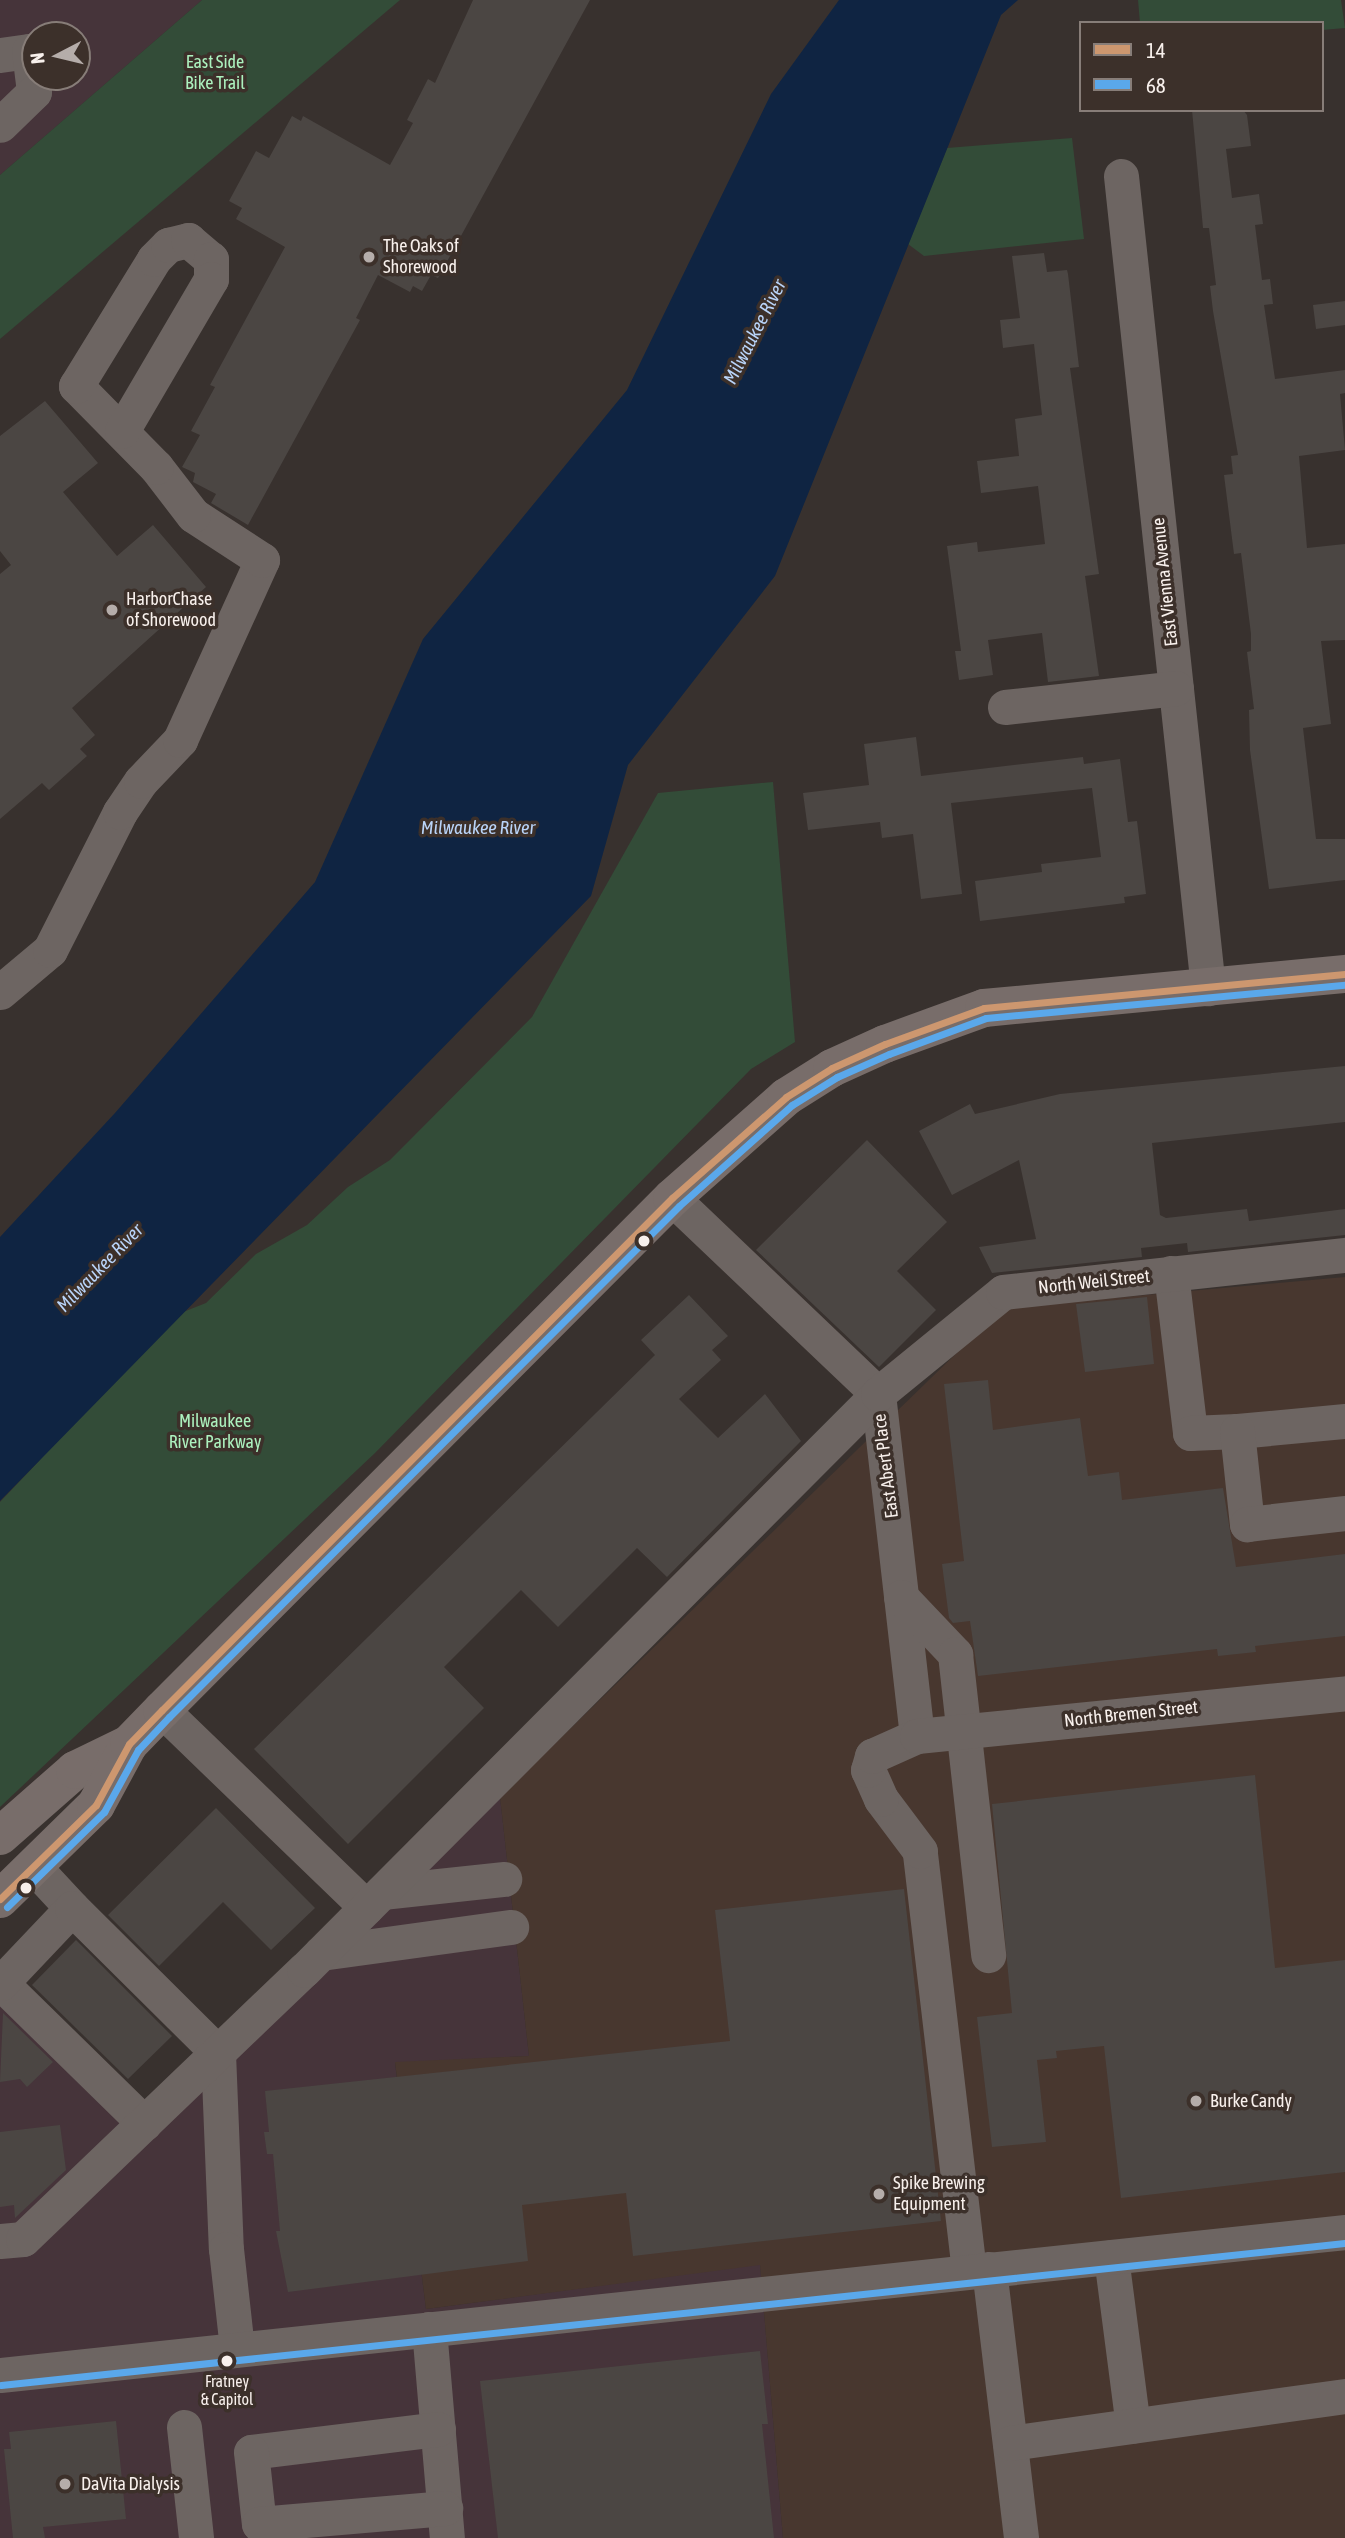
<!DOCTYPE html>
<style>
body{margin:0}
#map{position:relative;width:1345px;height:2538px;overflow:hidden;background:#38312e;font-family:"Asap Condensed",sans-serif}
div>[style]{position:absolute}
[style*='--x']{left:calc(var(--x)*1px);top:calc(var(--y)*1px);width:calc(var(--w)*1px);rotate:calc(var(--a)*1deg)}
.commercial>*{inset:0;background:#46343a}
.built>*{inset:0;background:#48372f}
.green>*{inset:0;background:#334c38}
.water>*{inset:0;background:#0f2442}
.building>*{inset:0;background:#4b4643}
.minor>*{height:35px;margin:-17.5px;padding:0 17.5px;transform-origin:17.5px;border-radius:17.5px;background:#6d6562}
.major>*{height:38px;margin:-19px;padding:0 19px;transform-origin:19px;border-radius:19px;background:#786d6a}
.bus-1>*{height:7px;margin:-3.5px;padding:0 3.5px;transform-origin:3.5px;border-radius:3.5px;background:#cd976f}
.bus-2>*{height:7px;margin:-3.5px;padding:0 3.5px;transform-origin:3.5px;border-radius:3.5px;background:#5aa8eb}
.dots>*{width:19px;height:19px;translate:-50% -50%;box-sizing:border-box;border:4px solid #3c302a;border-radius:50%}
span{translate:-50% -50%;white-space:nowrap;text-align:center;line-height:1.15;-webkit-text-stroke:7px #3c302a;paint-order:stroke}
.bus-label{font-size:16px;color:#f8f0ec}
.park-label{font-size:18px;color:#acf1be}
.poi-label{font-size:18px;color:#f8f0ec}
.left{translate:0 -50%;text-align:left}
.street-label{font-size:18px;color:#f8f0ec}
.water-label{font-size:19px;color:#b9d4f9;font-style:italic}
.legend{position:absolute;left:1079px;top:21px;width:245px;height:91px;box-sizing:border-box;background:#3c302a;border:2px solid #877d78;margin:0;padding:9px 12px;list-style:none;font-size:21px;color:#f8f0ec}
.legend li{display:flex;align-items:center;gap:14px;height:35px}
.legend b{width:35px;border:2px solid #877d78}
.north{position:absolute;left:21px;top:21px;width:70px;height:70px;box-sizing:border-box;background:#3c302a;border:2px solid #877d78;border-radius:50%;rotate:263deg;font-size:19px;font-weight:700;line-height:28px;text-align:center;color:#f8f0ec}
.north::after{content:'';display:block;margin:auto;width:24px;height:32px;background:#b5adaa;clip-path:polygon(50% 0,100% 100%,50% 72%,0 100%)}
</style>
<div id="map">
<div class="commercial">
<div style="clip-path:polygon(evenodd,0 0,202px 0,0 175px,0 0,35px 35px,77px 35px,77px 77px,35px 77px,35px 35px)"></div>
<div style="clip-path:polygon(500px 1797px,529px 2056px,395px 2063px,426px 2309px,760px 2264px,783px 2538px,0 2538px,0 2004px,138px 2139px)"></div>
</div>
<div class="built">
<div style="clip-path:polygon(1345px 1277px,1345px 2538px,783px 2538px,760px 2265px,426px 2309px,395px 2062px,529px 2056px,500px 1797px,1003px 1308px)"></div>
</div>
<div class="green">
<div style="clip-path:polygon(202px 0,400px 0,0 339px,0 175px)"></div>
<div style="clip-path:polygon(1138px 0,1341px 0,1345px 28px,1322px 30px,1322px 23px,1140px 23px)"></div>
<div style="clip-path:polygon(1072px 138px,1084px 239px,924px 256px,908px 244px,947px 148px)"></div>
<div style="clip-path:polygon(773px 782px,795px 1042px,751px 1069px,375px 1453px,0 1807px,0 1502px,38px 1462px,145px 1327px,206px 1303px,256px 1254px,307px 1225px,348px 1187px,390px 1160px,532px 1017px,658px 793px)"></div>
</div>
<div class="water">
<div style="clip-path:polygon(839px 0,1018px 0,1001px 15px,775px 576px,628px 765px,591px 896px,0 1501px,0 1237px,115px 1113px,315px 882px,423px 639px,627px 390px,771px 94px)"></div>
</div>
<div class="building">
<div style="clip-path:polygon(473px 0,590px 0,438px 278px,431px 275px,422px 291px,413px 286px,410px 292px,378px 275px,356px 318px,360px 320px,248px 525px,211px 503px,216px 494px,193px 482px,195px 473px,182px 467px,200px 435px,191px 431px,215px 387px,210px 385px,285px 247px,236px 219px,242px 208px,229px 201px,256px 151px,269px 158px,292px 116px,301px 121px,303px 116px,390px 165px,413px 123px,407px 120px,428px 79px,435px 83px)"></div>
<div style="clip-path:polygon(1192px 110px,1243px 110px,1247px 115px,1251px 146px,1226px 149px,1232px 198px,1259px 194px,1263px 224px,1255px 225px,1262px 280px,1270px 279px,1273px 304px,1264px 305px,1275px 379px,1345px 370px,1345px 393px,1340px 394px,1345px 450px,1299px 456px,1307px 548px,1345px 544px,1345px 640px,1321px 641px,1331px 724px,1303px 728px,1316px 839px,1345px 839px,1345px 880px,1269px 889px,1250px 750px,1249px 710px,1254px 709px,1247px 652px,1251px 651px,1251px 634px,1241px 553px,1234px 554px,1224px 475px,1233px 474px,1231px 456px,1238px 455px,1213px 311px,1210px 286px,1216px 285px,1209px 228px,1203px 228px)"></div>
<div style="clip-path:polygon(1044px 253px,1047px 272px,1067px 270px,1068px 274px,1079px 367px,1070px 368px,1099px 574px,1085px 576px,1099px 676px,1048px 682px,1042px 633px,988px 640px,993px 675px,959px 680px,955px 651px,961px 651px,947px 546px,977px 542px,978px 552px,1045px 544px,1038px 486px,981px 493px,977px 461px,1019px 456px,1015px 419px,1042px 415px,1034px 344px,1003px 348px,1000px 320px,1020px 318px,1012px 256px)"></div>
<div style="clip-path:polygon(1345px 301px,1345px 325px,1316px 329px,1313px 305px)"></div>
<div style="clip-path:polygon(45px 401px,98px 463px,63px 492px,117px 556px,153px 525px,206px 587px,72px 708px,95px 735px,80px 749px,87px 756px,49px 790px,42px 783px,0 819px,0 574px,11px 565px,0 551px,0 436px)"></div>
<div style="clip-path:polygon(916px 737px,921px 776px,1083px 757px,1084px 764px,1120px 759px,1128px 822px,1137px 821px,1146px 894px,1124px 897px,1125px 903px,980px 921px,975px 881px,1042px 872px,1041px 864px,1101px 857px,1092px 788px,951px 803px,962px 894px,921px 899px,913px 834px,882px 838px,880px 822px,808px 830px,803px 793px,869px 785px,864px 744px)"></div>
<div style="clip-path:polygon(1345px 1066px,1345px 1122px,1152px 1143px,1160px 1215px,1166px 1218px,1247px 1209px,1249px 1221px,1345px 1209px,1345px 1235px,1188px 1252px,1187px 1243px,1141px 1248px,1142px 1257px,992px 1273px,979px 1247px,1036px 1239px,1019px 1160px,952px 1195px,919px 1131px,970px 1104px,975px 1114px,1060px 1094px)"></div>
<div style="clip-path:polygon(867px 1140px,947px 1222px,897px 1271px,936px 1310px,879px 1367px,756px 1250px)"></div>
<div style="clip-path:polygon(689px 1295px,728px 1336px,712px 1350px,721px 1360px,679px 1399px,718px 1438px,765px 1394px,801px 1441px,667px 1577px,637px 1548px,558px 1627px,521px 1590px,444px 1667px,484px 1708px,348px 1844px,254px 1749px,655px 1355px,641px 1340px)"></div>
<div style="clip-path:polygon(1147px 1297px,1154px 1364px,1085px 1372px,1076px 1304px)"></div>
<div style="clip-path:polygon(988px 1380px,993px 1430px,1080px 1418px,1088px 1476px,1119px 1472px,1122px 1500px,1223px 1488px,1236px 1567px,1345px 1554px,1345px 1636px,1255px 1646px,1256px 1652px,1218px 1656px,1217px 1649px,978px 1676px,970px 1621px,953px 1623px,949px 1618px,942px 1564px,964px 1561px,944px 1384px)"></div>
<div style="clip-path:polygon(1255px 1775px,1275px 1968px,1345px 1960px,1345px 2172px,1121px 2198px,1104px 2046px,1056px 2051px,1057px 2058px,1037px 2060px,1046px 2142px,992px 2147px,977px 2017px,1012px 2013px,992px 1804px)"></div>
<div style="clip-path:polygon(216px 1808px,315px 1908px,271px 1950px,223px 1902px,159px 1966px,108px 1915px)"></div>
<div style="clip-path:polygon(904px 1889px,941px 2221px,633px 2256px,626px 2193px,522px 2205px,528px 2261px,288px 2292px,276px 2231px,280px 2231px,273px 2154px,267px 2154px,264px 2132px,269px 2132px,265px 2091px,730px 2041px,715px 1910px)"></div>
<div style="clip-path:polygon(76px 1940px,172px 2036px,128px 2079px,32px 1985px)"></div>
<div style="clip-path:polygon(3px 2013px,53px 2062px,27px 2087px,20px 2079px,0 2082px)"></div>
<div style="clip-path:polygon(60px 2125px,66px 2170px,15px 2218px,14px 2205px,0 2207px,0 2132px)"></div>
<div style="clip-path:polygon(760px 2351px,768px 2424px,762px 2424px,774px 2538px,498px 2538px,480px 2381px)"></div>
<div style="clip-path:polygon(116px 2421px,126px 2519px,43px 2527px,45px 2538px,13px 2538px,4px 2449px,11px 2449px,9px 2432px)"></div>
</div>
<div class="minor">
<div style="--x:0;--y:55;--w:29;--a:-8"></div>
<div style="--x:29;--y:51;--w:41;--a:83"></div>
<div style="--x:34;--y:92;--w:47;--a:135.9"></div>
<div style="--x:1121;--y:176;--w:817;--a:83.88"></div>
<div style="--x:1005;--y:707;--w:172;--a:-6.3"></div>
<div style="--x:0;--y:992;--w:65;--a:-40"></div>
<div style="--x:50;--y:950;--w:155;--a:-63.1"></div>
<div style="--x:120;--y:812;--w:37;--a:-56"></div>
<div style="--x:141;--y:781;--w:57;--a:-46.4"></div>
<div style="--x:180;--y:740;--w:198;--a:-65.5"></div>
<div style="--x:262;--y:560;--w:82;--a:-146.9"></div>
<div style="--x:193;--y:515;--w:61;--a:-127.6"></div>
<div style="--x:156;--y:467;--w:114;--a:-134.6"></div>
<div style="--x:76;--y:386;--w:149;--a:-58.4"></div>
<div style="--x:154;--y:259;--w:20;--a:-45"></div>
<div style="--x:168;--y:245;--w:21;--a:-14"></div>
<div style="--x:188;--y:240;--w:30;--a:40"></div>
<div style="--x:211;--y:259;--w:20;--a:90"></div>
<div style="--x:211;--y:279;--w:176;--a:120.4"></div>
<div style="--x:672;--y:1198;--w:284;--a:43.6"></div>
<div style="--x:878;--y:1394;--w:344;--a:83.5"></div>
<div style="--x:1171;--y:1273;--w:161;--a:83.2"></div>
<div style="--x:1190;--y:1433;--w:47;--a:-2.4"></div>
<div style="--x:1345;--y:1421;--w:108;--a:174.7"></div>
<div style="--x:1237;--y:1431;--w:94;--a:83.9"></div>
<div style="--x:1247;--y:1524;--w:99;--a:-6.4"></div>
<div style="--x:901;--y:1597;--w:79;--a:46.5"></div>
<div style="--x:955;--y:1654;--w:303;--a:83.7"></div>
<div style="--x:162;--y:1710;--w:284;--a:44"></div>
<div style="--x:33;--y:1866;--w:57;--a:47.1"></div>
<div style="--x:382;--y:1892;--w:123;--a:-6.1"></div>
<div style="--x:321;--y:1953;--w:192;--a:-7.8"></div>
<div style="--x:0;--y:1982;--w:202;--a:44.4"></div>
<div style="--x:1;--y:1983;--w:103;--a:-46.6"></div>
<div style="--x:72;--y:1908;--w:206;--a:44.8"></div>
<div style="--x:218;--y:2053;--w:196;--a:87.7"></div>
<div style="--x:226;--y:2249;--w:101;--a:83.7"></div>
<div style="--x:0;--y:2241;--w:23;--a:-5"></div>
<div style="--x:23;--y:2239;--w:389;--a:-43.8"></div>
<div style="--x:304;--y:1970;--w:813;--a:-45.1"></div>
<div style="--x:878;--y:1394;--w:161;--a:-39.2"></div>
<div style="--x:1003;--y:1292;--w:344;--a:-6.2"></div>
<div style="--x:1111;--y:2257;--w:170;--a:82.6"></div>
<div style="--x:989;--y:2269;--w:271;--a:83.2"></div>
<div style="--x:969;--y:2271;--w:423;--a:-96.7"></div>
<div style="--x:920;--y:1851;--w:65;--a:-126.9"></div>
<div style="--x:881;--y:1799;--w:32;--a:-114"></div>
<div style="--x:868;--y:1770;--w:15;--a:-74"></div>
<div style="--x:872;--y:1756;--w:49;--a:-24"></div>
<div style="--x:917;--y:1736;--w:430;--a:-5.7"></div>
<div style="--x:429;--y:2329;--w:210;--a:85.1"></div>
<div style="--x:0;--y:2375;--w:1353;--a:-6.07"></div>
<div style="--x:184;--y:2427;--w:112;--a:83.8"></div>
<div style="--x:438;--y:2429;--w:188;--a:173"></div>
<div style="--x:251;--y:2452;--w:72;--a:83.7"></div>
<div style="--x:259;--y:2524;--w:187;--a:-4.9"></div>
<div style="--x:1010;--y:2443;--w:338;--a:-8"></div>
</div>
<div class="major">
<div style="--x:0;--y:1836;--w:100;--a:-41.3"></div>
<div style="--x:75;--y:1770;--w:60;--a:-25.7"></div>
<div style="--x:0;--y:1899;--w:134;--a:-44.4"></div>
<div style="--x:96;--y:1805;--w:69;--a:-61.6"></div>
<div style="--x:129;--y:1744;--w:47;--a:-45.9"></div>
<div style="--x:162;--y:1710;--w:723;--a:-45.11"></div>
<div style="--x:672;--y:1198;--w:152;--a:-41.5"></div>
<div style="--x:786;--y:1097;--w:54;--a:-32.2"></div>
<div style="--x:832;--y:1068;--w:58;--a:-24.4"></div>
<div style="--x:885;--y:1044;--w:105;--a:-20"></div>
<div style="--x:984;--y:1008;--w:363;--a:-5.4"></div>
</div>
<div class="bus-1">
<div style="--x:0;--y:1899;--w:134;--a:-44.4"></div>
<div style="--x:96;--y:1805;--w:69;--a:-61.6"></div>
<div style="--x:129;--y:1744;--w:47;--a:-45.9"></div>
<div style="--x:162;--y:1710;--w:723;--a:-45.11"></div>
<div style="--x:672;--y:1198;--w:152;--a:-41.5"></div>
<div style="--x:786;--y:1097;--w:54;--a:-32.2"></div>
<div style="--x:832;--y:1068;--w:58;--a:-24.4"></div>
<div style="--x:885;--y:1044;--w:105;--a:-20"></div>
<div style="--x:984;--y:1008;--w:363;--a:-5.4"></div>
</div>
<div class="bus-2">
<div style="--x:7;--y:1907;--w:136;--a:-44.4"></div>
<div style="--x:104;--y:1812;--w:71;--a:-61.3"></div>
<div style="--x:138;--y:1750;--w:45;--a:-46.8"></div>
<div style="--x:169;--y:1717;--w:722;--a:-45.06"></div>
<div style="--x:679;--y:1206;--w:152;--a:-41.8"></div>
<div style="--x:792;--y:1105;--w:53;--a:-31.9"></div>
<div style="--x:837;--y:1077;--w:57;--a:-23.9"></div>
<div style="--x:889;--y:1054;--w:103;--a:-20.4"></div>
<div style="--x:986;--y:1018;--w:361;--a:-5.3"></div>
<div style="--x:1;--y:2385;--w:1351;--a:-6.03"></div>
</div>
<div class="dots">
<div style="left:369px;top:257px;background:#b5adaa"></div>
<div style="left:112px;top:610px;background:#b5adaa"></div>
<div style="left:644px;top:1241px;background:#f8f0ec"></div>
<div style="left:26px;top:1888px;background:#f8f0ec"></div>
<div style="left:1196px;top:2101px;background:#b5adaa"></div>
<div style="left:879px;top:2194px;background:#b5adaa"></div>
<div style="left:227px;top:2361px;background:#f8f0ec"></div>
<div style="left:65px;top:2484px;background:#b5adaa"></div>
</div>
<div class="bus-label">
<span style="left:227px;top:2390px">Fratney<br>&amp; Capitol</span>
</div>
<div class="park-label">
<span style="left:215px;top:73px">East Side<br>Bike Trail</span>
<span style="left:215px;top:1432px">Milwaukee<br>River Parkway</span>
</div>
<div class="poi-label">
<span class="left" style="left:383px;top:257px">The Oaks of<br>Shorewood</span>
<span class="left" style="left:126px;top:610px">HarborChase<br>of Shorewood</span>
<span class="left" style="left:1210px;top:2101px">Burke Candy</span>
<span class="left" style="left:893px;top:2194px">Spike Brewing<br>Equipment</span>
<span class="left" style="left:81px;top:2484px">DaVita Dialysis</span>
</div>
<div class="street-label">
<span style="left:1165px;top:582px;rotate:-96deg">East Vienna Avenue</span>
<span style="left:1094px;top:1282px;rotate:-6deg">North Weil Street</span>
<span style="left:886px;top:1466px;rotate:-97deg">East Abert Place</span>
<span style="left:1131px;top:1714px;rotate:-6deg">North Bremen Street</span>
</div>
<div class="water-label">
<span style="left:755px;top:332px;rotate:-63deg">Milwaukee River</span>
<span style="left:478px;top:828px">Milwaukee River</span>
<span style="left:100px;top:1268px;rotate:-46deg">Milwaukee River</span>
</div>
<ul class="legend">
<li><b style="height:9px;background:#cd976f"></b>14</li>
<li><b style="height:9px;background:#5aa8eb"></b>68</li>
</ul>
<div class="north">N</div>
</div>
